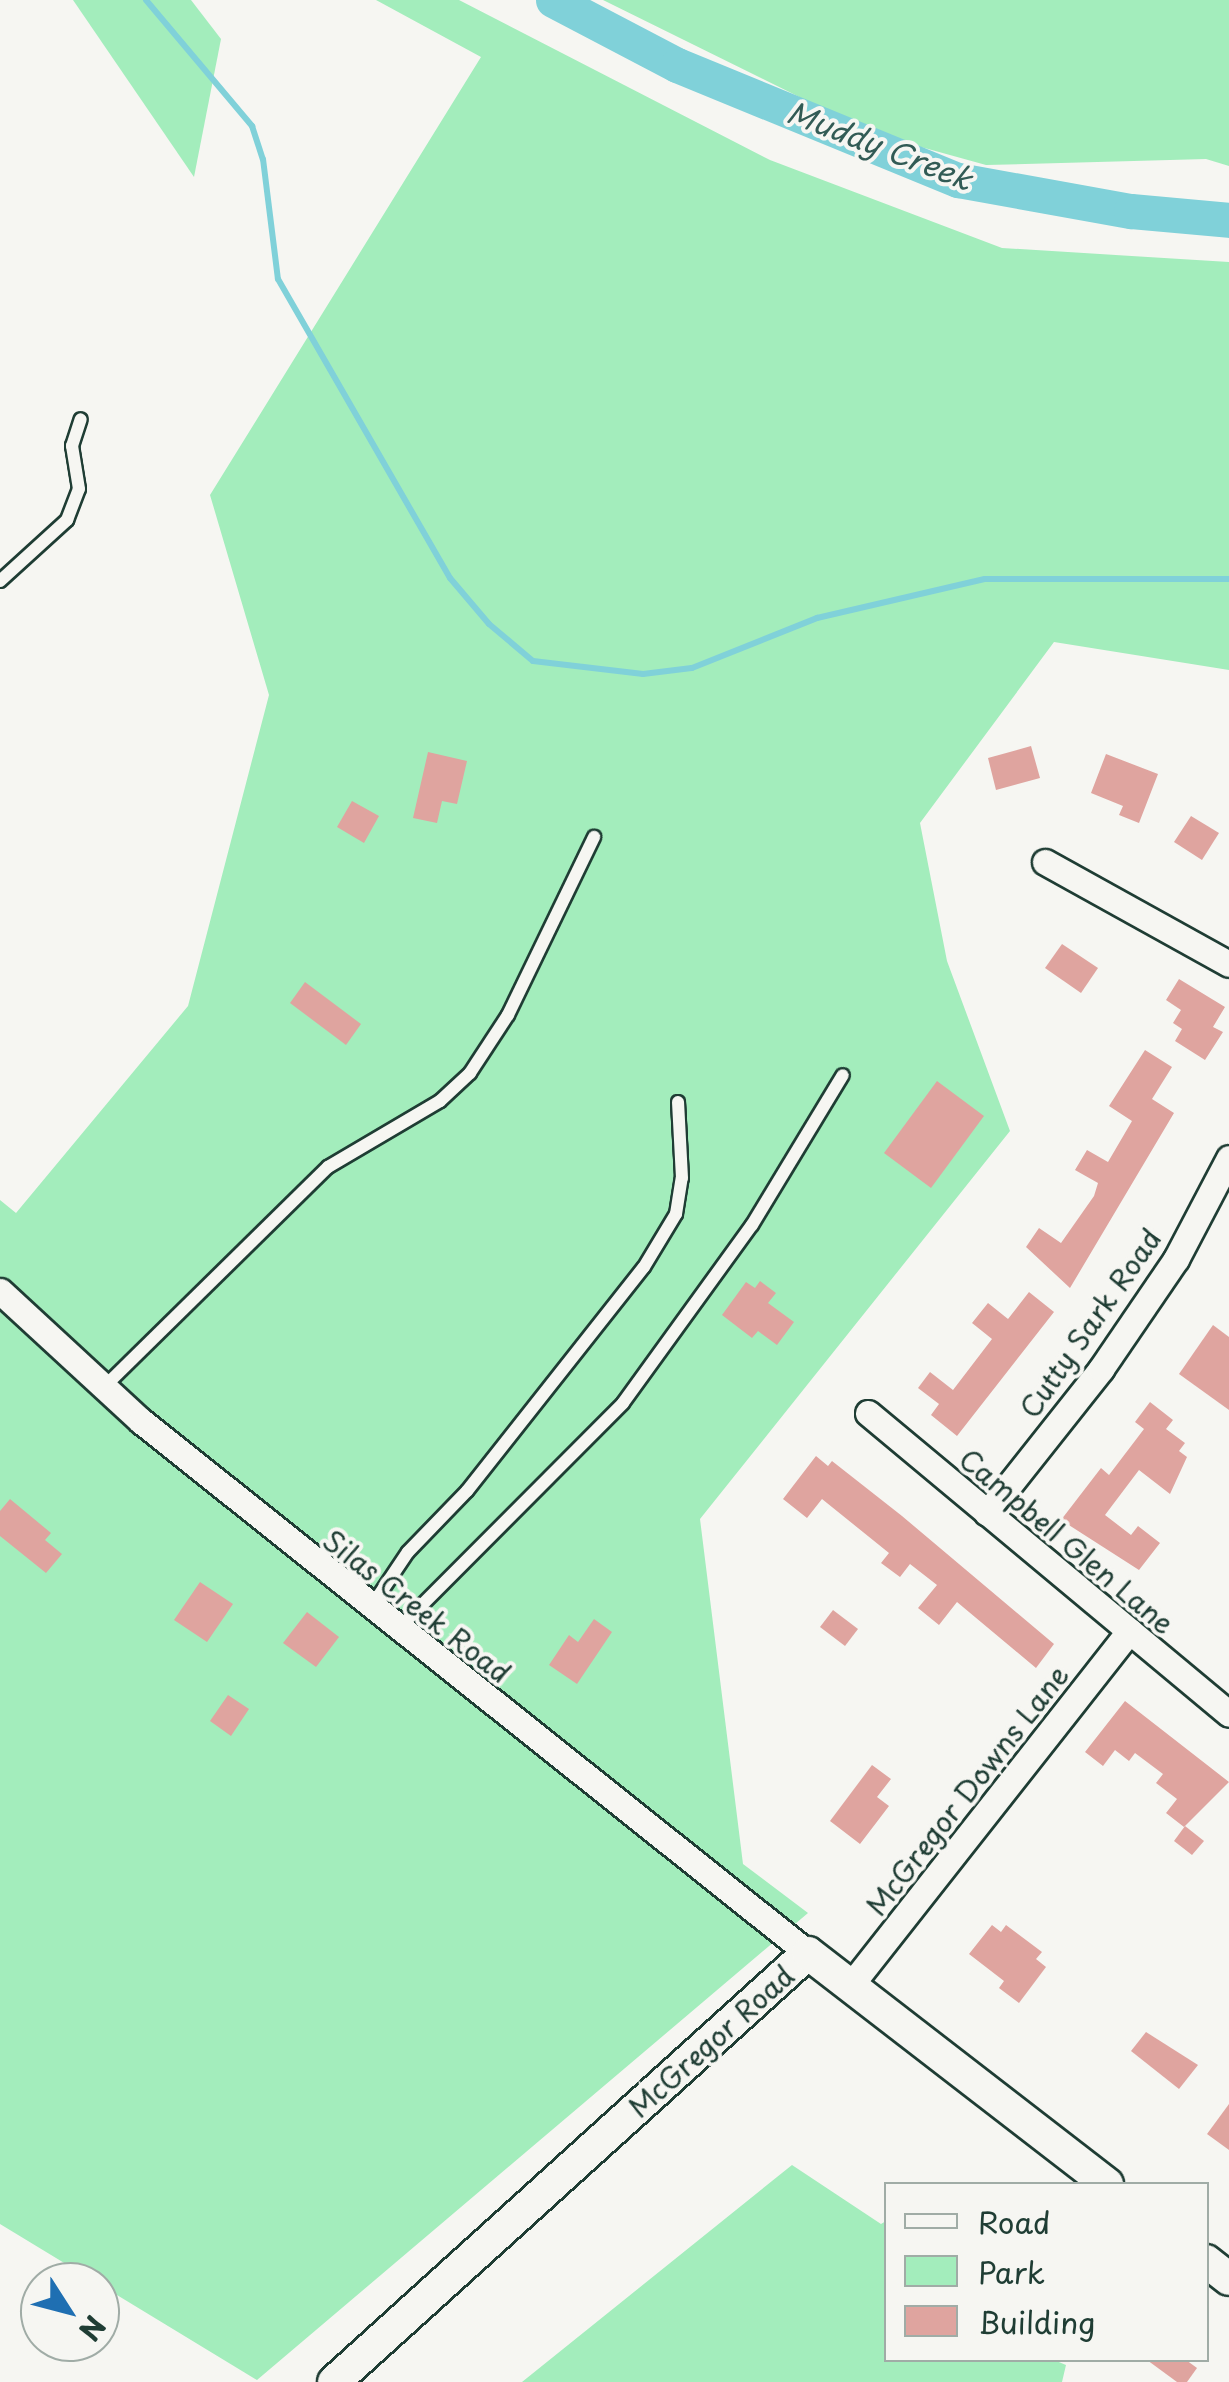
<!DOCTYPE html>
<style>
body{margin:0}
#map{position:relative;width:1229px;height:2382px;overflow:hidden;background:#f6f6f2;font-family:"Playpen Sans",sans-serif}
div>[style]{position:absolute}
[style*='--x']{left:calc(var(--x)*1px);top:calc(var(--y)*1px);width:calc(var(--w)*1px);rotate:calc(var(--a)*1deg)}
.green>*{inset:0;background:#a3edbc}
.stream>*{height:6px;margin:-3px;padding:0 3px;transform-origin:3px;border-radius:3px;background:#80d1d9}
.river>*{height:35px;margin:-17.5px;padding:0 17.5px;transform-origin:17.5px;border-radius:17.5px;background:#80d1d9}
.building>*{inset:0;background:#dfa49f}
.roads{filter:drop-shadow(2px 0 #1f3d34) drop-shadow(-2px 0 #1f3d34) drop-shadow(0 2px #1f3d34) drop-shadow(0 -2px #1f3d34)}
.lane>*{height:12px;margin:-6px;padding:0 6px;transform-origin:6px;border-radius:6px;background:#f6f6f2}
.street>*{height:25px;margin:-12.5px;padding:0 12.5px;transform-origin:12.5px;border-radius:12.5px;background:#f6f6f2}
.secondary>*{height:32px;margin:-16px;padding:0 16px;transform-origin:16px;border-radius:16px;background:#f6f6f2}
span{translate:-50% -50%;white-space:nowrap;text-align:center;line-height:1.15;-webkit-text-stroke:8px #f6f6f2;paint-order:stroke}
.street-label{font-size:28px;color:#1f3d34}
.water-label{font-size:30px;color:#325b55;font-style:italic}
.legend{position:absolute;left:884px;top:2182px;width:325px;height:180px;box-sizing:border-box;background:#f6f6f2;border:2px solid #a0aca6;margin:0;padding:12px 18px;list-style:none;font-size:30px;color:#1f3d34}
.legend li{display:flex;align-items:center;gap:20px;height:50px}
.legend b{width:50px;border:2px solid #a0aca6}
.north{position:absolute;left:20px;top:2262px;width:100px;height:100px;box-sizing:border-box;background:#f6f6f2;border:2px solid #a0aca6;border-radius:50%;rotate:126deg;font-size:28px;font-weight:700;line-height:40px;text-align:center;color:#1f3d34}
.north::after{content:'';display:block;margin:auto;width:35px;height:45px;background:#1f6fb2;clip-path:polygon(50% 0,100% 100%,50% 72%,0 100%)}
</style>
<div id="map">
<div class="green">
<div style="clip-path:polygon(73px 0,191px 0,221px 39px,194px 177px)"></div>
<div style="clip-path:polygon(376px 0,459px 0,770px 160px,1002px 248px,1229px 262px,1229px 670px,1054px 642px,920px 823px,947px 961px,1010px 1131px,700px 1519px,743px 1864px,808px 1913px,257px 2380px,0 2224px,0 1200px,16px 1213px,188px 1006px,269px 695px,210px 495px,481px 57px)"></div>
<div style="clip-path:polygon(603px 0,1229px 0,1229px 166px,1206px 159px,986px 165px,874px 134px)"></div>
<div style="clip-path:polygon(792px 2165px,881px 2224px,886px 2221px,886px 2360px,1054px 2360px,1066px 2365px,1062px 2382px,522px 2382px)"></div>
</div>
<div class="stream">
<div style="--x:146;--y:0;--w:165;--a:49.9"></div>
<div style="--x:252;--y:126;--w:35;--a:72"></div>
<div style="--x:263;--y:159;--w:121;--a:82.9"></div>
<div style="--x:278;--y:279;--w:345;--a:60.1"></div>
<div style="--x:450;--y:578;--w:60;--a:49.7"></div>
<div style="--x:489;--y:624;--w:57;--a:40.1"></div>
<div style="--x:533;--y:661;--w:111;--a:6.7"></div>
<div style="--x:643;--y:674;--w:49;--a:-7"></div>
<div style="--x:692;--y:668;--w:135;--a:-21.8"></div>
<div style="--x:817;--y:618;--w:172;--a:-13.1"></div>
<div style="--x:985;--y:579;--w:244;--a:0"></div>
</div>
<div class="river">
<div style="--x:553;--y:0;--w:140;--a:27.7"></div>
<div style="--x:677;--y:65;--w:304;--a:22.3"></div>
<div style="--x:958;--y:180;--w:176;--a:10.2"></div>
<div style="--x:1131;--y:211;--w:98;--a:5.2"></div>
</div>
<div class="building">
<div style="clip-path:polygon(1031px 746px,1040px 778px,996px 790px,988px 758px)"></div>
<div style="clip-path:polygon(428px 752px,467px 761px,457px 804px,442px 801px,437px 823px,413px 818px)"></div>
<div style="clip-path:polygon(1106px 754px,1158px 774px,1139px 823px,1119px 815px,1123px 806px,1091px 793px)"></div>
<div style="clip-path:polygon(352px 801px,379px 816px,364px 843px,337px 827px)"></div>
<div style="clip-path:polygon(1191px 816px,1219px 833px,1202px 860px,1174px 842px)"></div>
<div style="clip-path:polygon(1062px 944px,1098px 968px,1081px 993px,1045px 968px)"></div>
<div style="clip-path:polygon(1179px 979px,1225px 1007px,1213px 1027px,1223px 1032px,1205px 1060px,1175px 1041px,1182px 1029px,1173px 1023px,1181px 1010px,1166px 1000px)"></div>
<div style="clip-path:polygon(305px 982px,361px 1024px,346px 1045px,290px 1003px)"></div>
<div style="clip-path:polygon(1145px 1050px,1172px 1067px,1152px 1099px,1174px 1113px,1070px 1288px,1026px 1247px,1039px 1228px,1061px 1243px,1094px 1196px,1098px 1183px,1075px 1170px,1087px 1150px,1108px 1162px,1132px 1121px,1109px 1106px)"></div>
<div style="clip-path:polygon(937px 1081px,984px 1116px,931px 1188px,884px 1153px)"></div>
<div style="clip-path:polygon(760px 1281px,776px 1293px,768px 1303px,794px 1322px,777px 1345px,758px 1331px,752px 1338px,722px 1315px,746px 1282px,755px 1288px)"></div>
<div style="clip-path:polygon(1029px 1292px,1054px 1312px,957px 1436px,931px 1415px,939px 1404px,918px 1388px,930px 1372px,953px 1390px,992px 1339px,972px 1323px,988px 1303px,1008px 1319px)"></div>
<div style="clip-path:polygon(1213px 1325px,1229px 1337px,1229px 1410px,1179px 1374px)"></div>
<div style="clip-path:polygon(1150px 1402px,1173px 1420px,1166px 1429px,1185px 1443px,1179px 1451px,1187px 1457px,1170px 1494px,1139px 1470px,1105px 1515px,1131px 1535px,1138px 1526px,1160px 1543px,1139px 1570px,1061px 1520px,1101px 1468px,1109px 1475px,1144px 1429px,1135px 1422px)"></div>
<div style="clip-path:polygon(816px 1456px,828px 1466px,832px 1461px,902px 1516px,1054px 1644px,1036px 1668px,957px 1602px,939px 1625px,918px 1608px,937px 1585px,910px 1564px,900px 1577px,881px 1563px,889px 1553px,822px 1499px,807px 1518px,783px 1499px)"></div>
<div style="clip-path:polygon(10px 1499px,51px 1533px,45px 1540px,62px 1554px,46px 1573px,0 1536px,0 1511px)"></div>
<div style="clip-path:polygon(200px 1582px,233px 1604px,207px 1642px,174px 1620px)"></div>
<div style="clip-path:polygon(833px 1610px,858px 1629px,845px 1646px,820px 1627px)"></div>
<div style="clip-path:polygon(307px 1612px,339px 1637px,316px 1667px,283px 1643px)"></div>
<div style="clip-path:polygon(594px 1619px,612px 1632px,577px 1684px,549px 1665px,569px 1635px,578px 1642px)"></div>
<div style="clip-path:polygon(228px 1695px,249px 1709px,231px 1736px,210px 1721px)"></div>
<div style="clip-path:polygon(1125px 1701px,1229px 1782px,1184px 1827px,1166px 1813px,1177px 1799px,1156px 1783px,1163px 1774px,1135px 1753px,1129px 1761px,1115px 1750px,1103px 1766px,1085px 1752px)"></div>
<div style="clip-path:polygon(872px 1765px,891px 1779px,877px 1797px,889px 1806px,860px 1844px,830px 1821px)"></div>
<div style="clip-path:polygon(1185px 1826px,1204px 1841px,1192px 1855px,1174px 1841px)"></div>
<div style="clip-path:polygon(992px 1925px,1001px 1932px,1006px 1925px,1042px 1952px,1036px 1959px,1046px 1967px,1019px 2003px,999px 1988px,1004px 1981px,969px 1954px)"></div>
<div style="clip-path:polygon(1146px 2032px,1198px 2065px,1179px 2089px,1131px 2051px)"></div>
<div style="clip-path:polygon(1229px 2104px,1229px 2150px,1207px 2134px)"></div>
<div style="clip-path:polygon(1147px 2360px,1186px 2360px,1197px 2368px,1187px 2382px,1177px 2382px)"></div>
</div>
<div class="roads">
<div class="lane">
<div style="--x:0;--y:581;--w:91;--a:-42.3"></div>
<div style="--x:67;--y:520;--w:33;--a:-69"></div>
<div style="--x:79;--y:489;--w:44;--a:-99.2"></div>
<div style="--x:72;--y:446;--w:28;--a:-72"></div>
<div style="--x:104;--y:1387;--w:314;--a:-44.5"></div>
<div style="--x:328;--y:1167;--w:130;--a:-30.5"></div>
<div style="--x:440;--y:1101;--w:41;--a:-43"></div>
<div style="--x:470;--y:1073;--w:69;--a:-56.8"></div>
<div style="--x:508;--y:1015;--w:198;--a:-64.2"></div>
<div style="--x:371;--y:1607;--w:66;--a:-56.1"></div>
<div style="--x:408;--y:1552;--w:85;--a:-46"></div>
<div style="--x:467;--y:1491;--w:285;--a:-51.7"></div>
<div style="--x:644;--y:1267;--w:62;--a:-58.9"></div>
<div style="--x:676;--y:1214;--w:36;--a:-81"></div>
<div style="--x:682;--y:1178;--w:76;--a:-93"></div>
<div style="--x:399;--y:1628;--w:317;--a:-45.1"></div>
<div style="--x:623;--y:1403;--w:220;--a:-54.1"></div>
<div style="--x:752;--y:1225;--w:175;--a:-58.8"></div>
</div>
<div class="street">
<div style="--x:1045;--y:862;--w:210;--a:29"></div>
<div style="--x:0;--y:1291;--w:192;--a:42.7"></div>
<div style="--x:141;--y:1421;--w:853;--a:38.58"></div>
<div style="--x:868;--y:1413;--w:470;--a:39.8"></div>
<div style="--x:987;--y:1513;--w:184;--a:-51.6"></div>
<div style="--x:1101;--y:1369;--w:133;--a:-55.7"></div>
<div style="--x:1176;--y:1259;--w:114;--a:-62.3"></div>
<div style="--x:850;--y:1986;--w:452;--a:-51.8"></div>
</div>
<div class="secondary">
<div style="--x:1206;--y:2261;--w:29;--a:38"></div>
<div style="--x:334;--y:2382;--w:639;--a:-42.15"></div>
<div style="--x:808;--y:1953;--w:378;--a:37.7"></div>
</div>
</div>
<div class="street-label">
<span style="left:1090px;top:1323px;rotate:-55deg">Cutty Sark Road</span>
<span style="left:1067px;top:1541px;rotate:40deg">Campbell Glen Lane</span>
<span style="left:417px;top:1606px;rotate:38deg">Silas Creek Road</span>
<span style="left:967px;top:1790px;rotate:-52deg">McGregor Downs Lane</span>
<span style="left:711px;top:2041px;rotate:-42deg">McGregor Road</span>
</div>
<div class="water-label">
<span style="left:880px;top:145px;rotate:21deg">Muddy Creek</span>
</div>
<ul class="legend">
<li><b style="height:12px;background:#f6f6f2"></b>Road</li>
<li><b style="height:28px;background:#a3edbc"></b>Park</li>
<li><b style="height:28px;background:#dfa49f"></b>Building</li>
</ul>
<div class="north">N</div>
</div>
